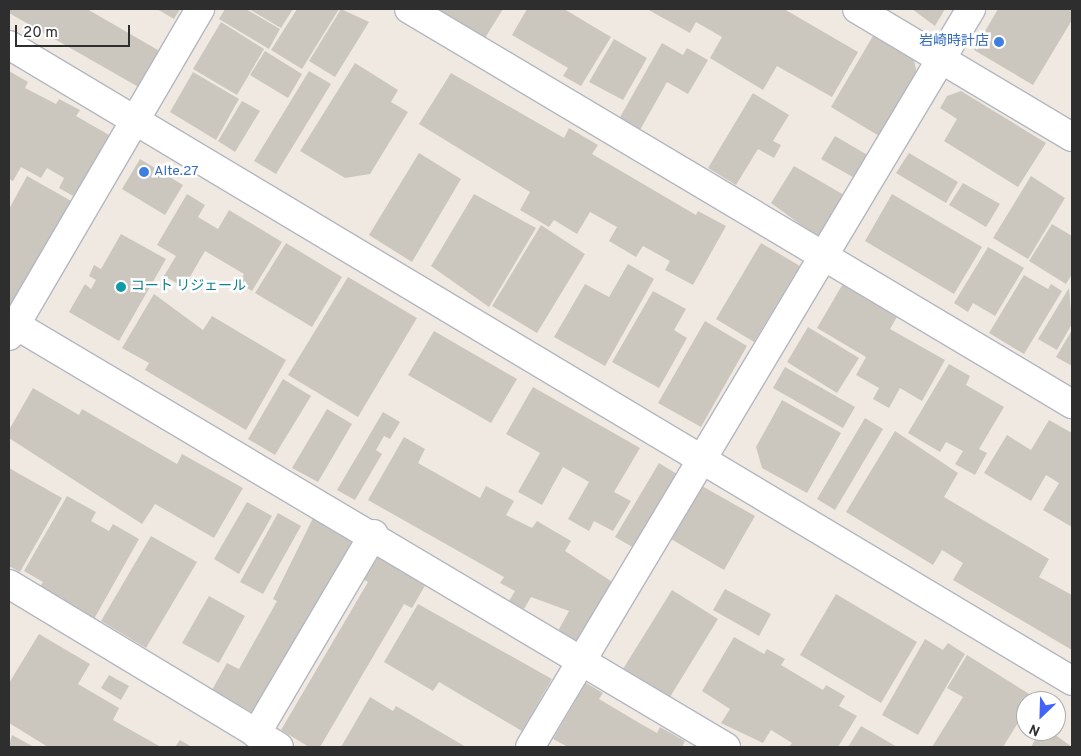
<!DOCTYPE html>
<meta charset="utf-8">
<style>
body{margin:0}
#map{position:relative;width:1081px;height:756px;overflow:hidden;background:#efe9e1;font-family:Overpass,"Noto Sans JP",sans-serif}
div>[style]{position:absolute}
[style*='--x']{left:calc(var(--x)*1px);top:calc(var(--y)*1px);width:calc(var(--w)*1px);rotate:calc(var(--a)*1deg)}
.building>*{inset:0;background:#cbc7bf}
.roads{filter:drop-shadow(1px 0 #b4b7c1) drop-shadow(-1px 0 #b4b7c1) drop-shadow(0 1px #b4b7c1) drop-shadow(0 -1px #b4b7c1)}
.minor>*{height:28px;margin:-14px;padding:0 14px;transform-origin:14px;border-radius:14px;background:#fff}
.dots>*{width:14px;height:14px;translate:-50% -50%;box-sizing:border-box;border:2px solid #fff;border-radius:50%}
span{translate:-50% -50%;white-space:nowrap;text-align:center;line-height:1.15;-webkit-text-stroke:5px #fff;paint-order:stroke}
.shop-label{font-size:14px;color:#366cbe}
.right{translate:-100% -50%;text-align:right}
.left{translate:0 -50%;text-align:left}
.culture-label{font-size:14px;color:#0d838f}
.frame{position:absolute;inset:0;border:10px solid #2e2e2e;pointer-events:none}
.north{position:absolute;left:1016px;top:691px;width:50px;height:50px;box-sizing:border-box;background:#fff;border:1px solid #ababab;border-radius:50%;rotate:204deg;font-size:14px;font-weight:700;line-height:20px;text-align:center;color:#2e2e2e}
.north::after{content:'';display:block;margin:auto;width:18px;height:22px;background:#4264fb;clip-path:polygon(50% 0,100% 100%,50% 72%,0 100%)}
.scale{position:absolute;left:15px;top:25px;width:115px;height:22px;box-sizing:border-box;border:2px solid #2e2e2e;border-top:0;padding-left:6px;font-size:15px;line-height:18px;white-space:nowrap;color:#2e2e2e;-webkit-text-stroke:4px #fff;paint-order:stroke}
</style>
<div id="map">
<div class="building">
<div style="clip-path:polygon(9px 9px,87px 9px,163px 53px,142px 89px,9px 13px)"></div>
<div style="clip-path:polygon(157px 9px,180px 9px,174px 19px)"></div>
<div style="clip-path:polygon(225px 9px,246px 9px,280px 29px,269px 49px,219px 19px)"></div>
<div style="clip-path:polygon(249px 9px,293px 9px,281px 28px)"></div>
<div style="clip-path:polygon(297px 9px,339px 9px,302px 69px,271px 50px)"></div>
<div style="clip-path:polygon(341px 9px,369px 22px,335px 77px,309px 61px)"></div>
<div style="clip-path:polygon(436px 9px,503px 9px,485px 38px)"></div>
<div style="clip-path:polygon(527px 9px,564px 9px,611px 37px,581px 86px,563px 76px,568px 68px,512px 35px)"></div>
<div style="clip-path:polygon(647px 9px,784px 9px,858px 52px,832px 97px,777px 66px,763px 90px,710px 58px,722px 37px,696px 22px,690px 33px)"></div>
<div style="clip-path:polygon(912px 9px,945px 9px,935px 26px)"></div>
<div style="clip-path:polygon(998px 9px,1072px 9px,1072px 20px,1033px 85px,974px 50px)"></div>
<div style="clip-path:polygon(221px 22px,264px 49px,237px 95px,193px 69px)"></div>
<div style="clip-path:polygon(873px 36px,914px 60px,917px 74px,884px 139px,831px 107px)"></div>
<div style="clip-path:polygon(614px 39px,647px 58px,623px 100px,589px 82px)"></div>
<div style="clip-path:polygon(662px 43px,683px 55px,687px 48px,708px 60px,688px 94px,667px 82px,640px 130px,619px 119px)"></div>
<div style="clip-path:polygon(265px 51px,302px 74px,288px 98px,250px 75px)"></div>
<div style="clip-path:polygon(355px 63px,398px 90px,391px 102px,408px 112px,370px 174px,345px 178px,300px 151px)"></div>
<div style="clip-path:polygon(9px 71px,28px 82px,25px 88px,56px 104px,59px 99px,80px 110px,76px 116px,116px 139px,82px 201px,59px 188px,64px 178px,47px 168px,41px 178px,21px 167px,13px 181px,9px 179px)"></div>
<div style="clip-path:polygon(309px 71px,331px 84px,276px 174px,254px 161px)"></div>
<div style="clip-path:polygon(193px 72px,239px 99px,216px 140px,170px 112px)"></div>
<div style="clip-path:polygon(451px 73px,564px 138px,569px 128px,598px 145px,592px 154px,696px 215px,698px 211px,726px 226px,693px 285px,665px 270px,670px 261px,643px 246px,636px 257px,609px 241px,617px 227px,590px 212px,577px 234px,554px 220px,549px 227px,520px 210px,530px 192px,419px 124px)"></div>
<div style="clip-path:polygon(961px 91px,1046px 143px,1018px 187px,944px 141px,957px 119px,940px 108px,947px 96px)"></div>
<div style="clip-path:polygon(753px 93px,789px 115px,773px 141px,781px 145px,774px 158px,758px 149px,736px 185px,708px 168px)"></div>
<div style="clip-path:polygon(242px 101px,260px 111px,235px 152px,218px 141px)"></div>
<div style="clip-path:polygon(835px 136px,871px 157px,858px 180px,821px 159px)"></div>
<div style="clip-path:polygon(419px 153px,461px 179px,412px 262px,369px 235px)"></div>
<div style="clip-path:polygon(909px 153px,958px 182px,946px 203px,896px 173px)"></div>
<div style="clip-path:polygon(140px 159px,183px 185px,165px 215px,122px 189px)"></div>
<div style="clip-path:polygon(794px 166px,844px 195px,819px 238px,771px 203px)"></div>
<div style="clip-path:polygon(27px 176px,73px 202px,14px 306px,9px 303px,9px 209px)"></div>
<div style="clip-path:polygon(1031px 176px,1065px 198px,1028px 259px,993px 238px)"></div>
<div style="clip-path:polygon(963px 183px,1000px 204px,986px 227px,949px 205px)"></div>
<div style="clip-path:polygon(187px 194px,205px 205px,198px 217px,218px 229px,229px 210px,282px 242px,252px 291px,239px 283px,244px 274px,205px 251px,184px 287px,164px 276px,176px 256px,157px 245px)"></div>
<div style="clip-path:polygon(474px 194px,536px 228px,489px 307px,431px 266px)"></div>
<div style="clip-path:polygon(892px 194px,982px 247px,954px 294px,865px 241px)"></div>
<div style="clip-path:polygon(1052px 224px,1072px 236px,1072px 274px,1066px 284px,1029px 261px)"></div>
<div style="clip-path:polygon(541px 225px,585px 254px,537px 333px,492px 306px)"></div>
<div style="clip-path:polygon(121px 234px,166px 259px,119px 341px,69px 312px,85px 284px,91px 289px,96px 280px,89px 276px,94px 265px,101px 269px)"></div>
<div style="clip-path:polygon(286px 243px,342px 277px,312px 327px,255px 293px)"></div>
<div style="clip-path:polygon(761px 243px,800px 266px,754px 342px,716px 319px)"></div>
<div style="clip-path:polygon(988px 247px,1024px 268px,995px 316px,973px 303px,968px 312px,954px 303px)"></div>
<div style="clip-path:polygon(628px 264px,654px 279px,605px 366px,554px 337px,585px 284px,609px 297px)"></div>
<div style="clip-path:polygon(1024px 275px,1048px 289px,1051px 284px,1062px 291px,1024px 354px,989px 333px)"></div>
<div style="clip-path:polygon(348px 277px,417px 318px,358px 417px,288px 375px)"></div>
<div style="clip-path:polygon(844px 282px,898px 315px,890px 329px,945px 360px,922px 401px,900px 388px,889px 408px,873px 399px,879px 388px,856px 375px,866px 357px,817px 328px)"></div>
<div style="clip-path:polygon(1069px 288px,1072px 324px,1057px 350px,1038px 339px)"></div>
<div style="clip-path:polygon(653px 291px,686px 309px,674px 330px,687px 338px,659px 388px,612px 362px)"></div>
<div style="clip-path:polygon(154px 294px,203px 330px,212px 316px,286px 360px,246px 430px,145px 370px,149px 363px,122px 348px)"></div>
<div style="clip-path:polygon(705px 321px,747px 346px,701px 427px,658px 403px)"></div>
<div style="clip-path:polygon(808px 327px,859px 358px,837px 393px,787px 362px)"></div>
<div style="clip-path:polygon(1072px 330px,1072px 366px,1056px 357px)"></div>
<div style="clip-path:polygon(434px 331px,517px 379px,491px 423px,408px 375px)"></div>
<div style="clip-path:polygon(949px 364px,970px 376px,966px 385px,1004px 407px,979px 449px,987px 453px,975px 475px,955px 464px,963px 451px,946px 442px,940px 452px,908px 433px)"></div>
<div style="clip-path:polygon(785px 367px,855px 407px,843px 428px,773px 388px)"></div>
<div style="clip-path:polygon(283px 379px,311px 396px,275px 455px,248px 439px)"></div>
<div style="clip-path:polygon(533px 387px,640px 448px,614px 492px,631px 501px,613px 531px,594px 521px,589px 531px,568px 519px,589px 482px,563px 467px,542px 505px,518px 492px,540px 453px,506px 434px)"></div>
<div style="clip-path:polygon(33px 388px,79px 415px,82px 409px,177px 464px,182px 454px,243px 488px,214px 538px,155px 504px,142px 524px,9px 438px,9px 430px)"></div>
<div style="clip-path:polygon(782px 400px,841px 433px,807px 493px,762px 468px,756px 447px)"></div>
<div style="clip-path:polygon(327px 409px,352px 424px,318px 482px,292px 468px)"></div>
<div style="clip-path:polygon(383px 412px,400px 422px,390px 439px,384px 436px,376px 450px,382px 454px,355px 500px,337px 490px)"></div>
<div style="clip-path:polygon(865px 418px,883px 429px,835px 510px,817px 499px)"></div>
<div style="clip-path:polygon(1049px 420px,1072px 433px,1072px 527px,1043px 510px,1059px 483px,1046px 475px,1031px 501px,984px 473px,1007px 435px,1031px 450px)"></div>
<div style="clip-path:polygon(895px 431px,958px 473px,944px 497px,1049px 559px,1039px 577px,1072px 595px,1072px 650px,953px 580px,963px 563px,942px 550px,933px 565px,846px 512px)"></div>
<div style="clip-path:polygon(404px 437px,425px 449px,418px 463px,480px 498px,486px 486px,514px 501px,506px 515px,532px 528px,537px 521px,571px 541px,565px 551px,617px 585px,582px 645px,558px 631px,569px 611px,531px 597px,524px 609px,509px 601px,515px 591px,500px 583px,504px 577px,368px 500px)"></div>
<div style="clip-path:polygon(659px 463px,685px 479px,641px 552px,615px 537px)"></div>
<div style="clip-path:polygon(9px 468px,62px 498px,20px 572px,9px 566px)"></div>
<div style="clip-path:polygon(702px 486px,755px 516px,724px 570px,671px 539px)"></div>
<div style="clip-path:polygon(67px 496px,96px 512px,91px 521px,109px 531px,113px 524px,139px 539px,94px 619px,39px 588px,43px 582px,24px 571px)"></div>
<div style="clip-path:polygon(247px 502px,272px 516px,239px 574px,214px 559px)"></div>
<div style="clip-path:polygon(278px 513px,301px 526px,263px 594px,240px 582px)"></div>
<div style="clip-path:polygon(314px 516px,355px 539px,255px 714px,212px 690px,227px 663px,239px 669px,277px 601px,273px 599px)"></div>
<div style="clip-path:polygon(151px 536px,197px 562px,146px 648px,101px 621px)"></div>
<div style="clip-path:polygon(377px 556px,426px 584px,412px 608px,404px 604px,320px 747px,309px 747px,281px 730px,368px 582px,363px 579px)"></div>
<div style="clip-path:polygon(725px 589px,771px 614px,759px 636px,713px 610px)"></div>
<div style="clip-path:polygon(672px 590px,718px 619px,670px 697px,623px 669px)"></div>
<div style="clip-path:polygon(836px 594px,917px 642px,881px 703px,800px 655px)"></div>
<div style="clip-path:polygon(209px 596px,245px 616px,219px 663px,182px 643px)"></div>
<div style="clip-path:polygon(418px 604px,552px 679px,522px 731px,439px 682px,433px 691px,384px 662px)"></div>
<div style="clip-path:polygon(39px 634px,90px 664px,78px 684px,119px 708px,113px 720px,161px 747px,48px 747px,9px 723px,9px 683px)"></div>
<div style="clip-path:polygon(734px 637px,764px 654px,767px 649px,785px 659px,781px 665px,823px 690px,826px 685px,845px 696px,839px 706px,857px 716px,838px 747px,789px 747px,792px 743px,771px 730px,763px 743px,721px 723px,730px 709px,702px 691px)"></div>
<div style="clip-path:polygon(925px 639px,943px 650px,948px 643px,965px 654px,918px 735px,882px 715px)"></div>
<div style="clip-path:polygon(967px 655px,1034px 697px,1026px 701px,1026px 710px,1003px 747px,932px 747px,963px 697px,947px 688px)"></div>
<div style="clip-path:polygon(109px 675px,129px 686px,121px 700px,101px 688px)"></div>
<div style="clip-path:polygon(586px 683px,603px 693px,599px 699px,641px 724px,657px 733px,660px 727px,685px 741px,682px 747px,568px 747px,553px 739px)"></div>
<div style="clip-path:polygon(370px 697px,393px 711px,396px 706px,466px 747px,341px 747px)"></div>
<div style="clip-path:polygon(861px 726px,875px 734px,897px 747px,848px 747px)"></div>
<div style="clip-path:polygon(1040px 731px,1050px 731px,1072px 747px,1031px 747px)"></div>
<div style="clip-path:polygon(12px 735px,34px 747px,9px 747px)"></div>
<div style="clip-path:polygon(180px 740px,192px 747px,175px 747px)"></div>
</div>
<div class="roads">
<div class="minor">
<div style="--x:409;--y:9;--w:772;--a:30.79"></div>
<div style="--x:857;--y:9;--w:250;--a:30.8"></div>
<div style="--x:9;--y:45;--w:1239;--a:30.89"></div>
<div style="--x:9;--y:321;--w:834;--a:30.72"></div>
<div style="--x:9;--y:336;--w:379;--a:-59.7"></div>
<div style="--x:9;--y:584;--w:315;--a:31.1"></div>
<div style="--x:256;--y:734;--w:232;--a:-59.5"></div>
<div style="--x:530;--y:747;--w:860;--a:-59.14"></div>
</div>
</div>
<div class="dots">
<div style="left:999px;top:42px;background:#3f7fe0"></div>
<div style="left:144px;top:172px;background:#3f7fe0"></div>
<div style="left:121px;top:287px;background:#0f9aa8"></div>
</div>
<div class="shop-label">
<span class="right" style="left:989px;top:42px">岩崎時計店</span>
<span class="left" style="left:154px;top:172px">Alte.27</span>
</div>
<div class="culture-label">
<span class="left" style="left:131px;top:287px">コート リジェール</span>
</div>
<div class="frame"></div>
<div class="north">N</div>
<div class="scale">20 m</div>
</div>
